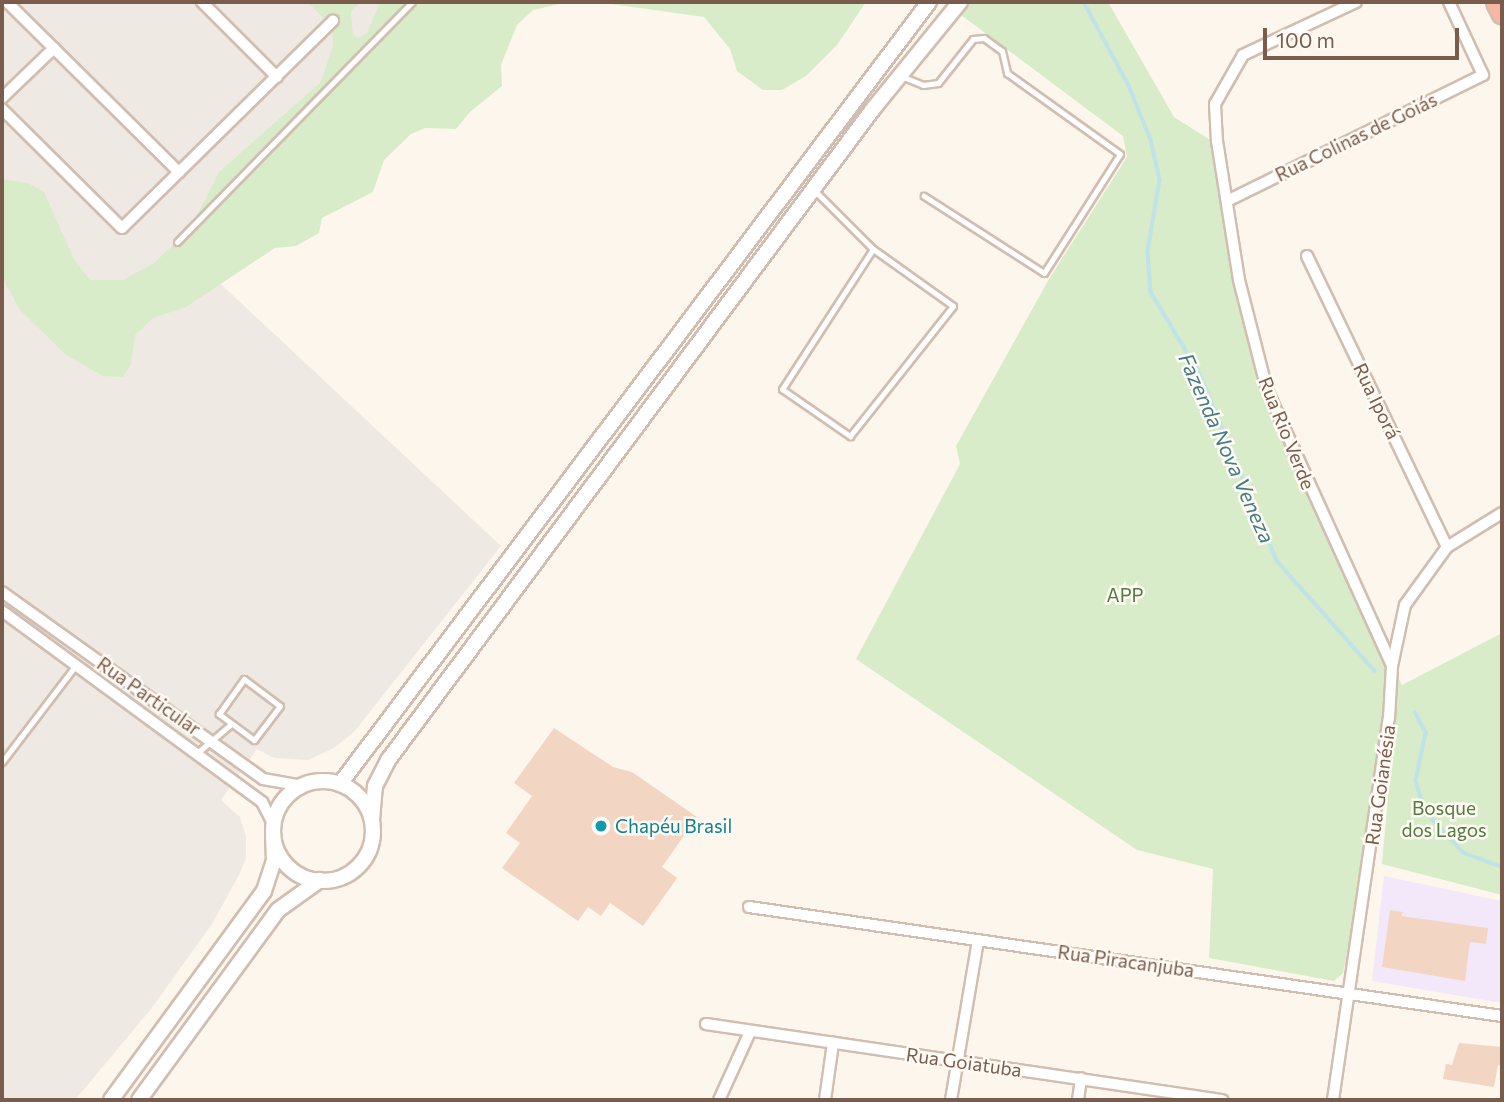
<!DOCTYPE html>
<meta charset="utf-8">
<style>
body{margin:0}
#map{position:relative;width:1504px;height:1102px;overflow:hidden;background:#fdf6ec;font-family:Commissioner,sans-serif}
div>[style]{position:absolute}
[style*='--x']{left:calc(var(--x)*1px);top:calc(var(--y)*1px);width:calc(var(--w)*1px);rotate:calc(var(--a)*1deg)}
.industrial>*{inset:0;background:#efe9e4}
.education>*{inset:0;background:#f3e8fa}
.green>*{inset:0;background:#d8ecc9}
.stream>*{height:3.5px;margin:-1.75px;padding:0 1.75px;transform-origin:1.75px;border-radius:1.75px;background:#bfe3e8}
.building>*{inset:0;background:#f3d5c3}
.roads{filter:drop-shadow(2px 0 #d1beb0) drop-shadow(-2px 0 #d1beb0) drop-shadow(0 2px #d1beb0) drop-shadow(0 -2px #d1beb0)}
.lane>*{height:5px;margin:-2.5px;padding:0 2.5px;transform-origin:2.5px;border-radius:2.5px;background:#fff}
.street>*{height:10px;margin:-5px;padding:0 5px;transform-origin:5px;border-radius:5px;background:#fff}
.secondary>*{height:14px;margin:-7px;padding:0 7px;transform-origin:7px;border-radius:7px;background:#fff}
.secondary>.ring{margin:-7px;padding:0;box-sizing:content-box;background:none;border:14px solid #fff;border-radius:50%}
.highway>*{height:19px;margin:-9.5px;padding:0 9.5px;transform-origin:9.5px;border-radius:9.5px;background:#f7b7a3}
.dots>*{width:19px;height:19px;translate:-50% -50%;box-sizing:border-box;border:4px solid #fffaf3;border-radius:50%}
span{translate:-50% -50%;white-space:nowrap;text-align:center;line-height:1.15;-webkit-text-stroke:5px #fffaf3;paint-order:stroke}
.street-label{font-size:19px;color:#7a5c4d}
.park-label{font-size:19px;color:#537a41}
.culture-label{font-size:19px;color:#0d838f}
.left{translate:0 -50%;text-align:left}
.water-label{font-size:21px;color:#437c86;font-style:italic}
.frame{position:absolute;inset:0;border:4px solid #7a5c4d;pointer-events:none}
.scale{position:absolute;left:1263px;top:28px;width:196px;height:32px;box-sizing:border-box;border:4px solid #7a5c4d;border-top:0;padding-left:9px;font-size:21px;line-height:24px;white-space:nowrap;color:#7a5c4d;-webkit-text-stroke:5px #fffaf3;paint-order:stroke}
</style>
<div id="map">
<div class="industrial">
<div style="clip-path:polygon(2px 2px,416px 2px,179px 245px,501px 546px,354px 732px,334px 748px,308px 760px,274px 758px,257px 749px,221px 800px,240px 817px,246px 836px,246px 858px,239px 875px,212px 924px,151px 1009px,75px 1100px,2px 1100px)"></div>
</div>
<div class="education">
<div style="clip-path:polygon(1384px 876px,1502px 901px,1502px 1003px,1372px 981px)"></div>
</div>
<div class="green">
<div style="clip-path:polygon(308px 2px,360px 2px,351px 12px,353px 34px,358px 38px,367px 33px,380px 2px,569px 2px,533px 10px,517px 25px,501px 65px,502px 86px,470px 112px,456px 129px,425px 128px,411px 134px,384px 160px,373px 192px,322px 218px,319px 233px,296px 246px,275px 248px,186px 307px,153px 318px,135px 335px,131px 364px,123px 377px,103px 376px,66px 355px,20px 310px,2px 277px,2px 179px,28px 183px,44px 192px,74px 259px,90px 280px,123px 280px,154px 263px,190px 229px,219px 172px,321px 82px,333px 45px,332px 27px)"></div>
<div style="clip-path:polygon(597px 2px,866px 2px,837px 45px,806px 76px,782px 90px,763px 90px,737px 71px,730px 49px,704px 17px)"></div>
<div style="clip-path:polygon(971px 2px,1108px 2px,1174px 117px,1215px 143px,1233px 276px,1262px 389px,1298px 474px,1402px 685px,1502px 633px,1502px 895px,1382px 864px,1394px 730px,1343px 973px,1334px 981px,1209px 958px,1213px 869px,1137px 850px,856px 659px,960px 464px,956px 446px,1049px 279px,1127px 157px,1123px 136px,961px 15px)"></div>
</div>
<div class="stream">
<div style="--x:1084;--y:2;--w:95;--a:61.8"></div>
<div style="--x:1129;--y:86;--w:58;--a:67.8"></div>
<div style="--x:1151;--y:140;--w:41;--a:77.3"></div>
<div style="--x:1160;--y:180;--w:73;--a:99.5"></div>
<div style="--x:1148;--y:252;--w:40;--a:85.7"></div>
<div style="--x:1151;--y:292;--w:96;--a:59.1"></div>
<div style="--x:1200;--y:374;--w:202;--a:67.6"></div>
<div style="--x:1277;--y:561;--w:147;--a:48.3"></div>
<div style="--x:1415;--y:712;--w:24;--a:62"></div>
<div style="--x:1426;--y:733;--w:49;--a:101.8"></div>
<div style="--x:1416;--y:781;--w:31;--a:73"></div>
<div style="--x:1425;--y:811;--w:57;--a:47.1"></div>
<div style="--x:1464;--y:853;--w:40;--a:20.2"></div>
</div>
<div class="building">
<div style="clip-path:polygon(554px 728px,613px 767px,632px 772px,697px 817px,662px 867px,677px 878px,643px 926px,610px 903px,601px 916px,588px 907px,578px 921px,502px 868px,520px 843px,506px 833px,532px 796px,514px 783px)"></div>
<div style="clip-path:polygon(1390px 910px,1403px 912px,1401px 916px,1488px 928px,1486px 944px,1470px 942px,1465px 981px,1382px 967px)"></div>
<div style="clip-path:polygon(1459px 1043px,1502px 1047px,1502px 1066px,1498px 1065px,1494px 1087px,1443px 1079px,1446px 1064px,1452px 1065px)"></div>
</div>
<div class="roads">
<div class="lane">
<div style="--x:901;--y:76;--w:24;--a:22"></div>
<div style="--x:923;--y:85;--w:15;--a:-8"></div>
<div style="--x:938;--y:83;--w:56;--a:-51.5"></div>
<div style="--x:973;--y:39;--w:11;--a:-5"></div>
<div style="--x:984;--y:38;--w:22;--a:36"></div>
<div style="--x:1002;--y:51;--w:23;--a:77"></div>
<div style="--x:1007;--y:73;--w:139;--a:35.6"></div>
<div style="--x:1120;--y:154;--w:141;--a:122.6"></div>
<div style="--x:1044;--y:273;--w:143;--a:-147.3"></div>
<div style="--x:814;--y:190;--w:83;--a:45"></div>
<div style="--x:873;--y:249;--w:167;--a:123"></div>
<div style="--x:782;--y:389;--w:83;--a:34.7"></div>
<div style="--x:850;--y:436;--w:166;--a:-51.6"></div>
<div style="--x:953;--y:306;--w:98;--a:-144.5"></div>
<div style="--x:177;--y:242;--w:336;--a:-45.6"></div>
<div style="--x:244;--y:679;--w:45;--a:36.9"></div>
<div style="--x:280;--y:706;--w:43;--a:127.4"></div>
<div style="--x:254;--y:740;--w:44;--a:-143.4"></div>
<div style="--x:219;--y:714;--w:43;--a:-54.5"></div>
<div style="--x:197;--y:753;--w:43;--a:-40.3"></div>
<div style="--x:2;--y:762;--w:122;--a:-52.7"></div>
</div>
<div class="street">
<div style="--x:7;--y:2;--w:242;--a:44.7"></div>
<div style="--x:202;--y:2;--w:106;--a:45"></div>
<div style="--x:1356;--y:2;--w:125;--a:154.9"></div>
<div style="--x:1243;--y:55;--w:56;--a:119.7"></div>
<div style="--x:1215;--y:104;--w:37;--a:87"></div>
<div style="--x:1217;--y:141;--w:141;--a:81"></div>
<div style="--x:1239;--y:280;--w:114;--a:75.7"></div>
<div style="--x:1267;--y:390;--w:303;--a:65.6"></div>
<div style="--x:2;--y:98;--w:72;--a:-43.9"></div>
<div style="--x:2;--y:109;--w:169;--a:44.8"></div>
<div style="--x:122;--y:228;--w:296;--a:-44.5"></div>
<div style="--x:1229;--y:200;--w:283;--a:-26.2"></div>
<div style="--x:1483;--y:75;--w:81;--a:-115"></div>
<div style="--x:1307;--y:256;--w:323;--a:64.3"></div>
<div style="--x:2;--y:592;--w:321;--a:35.6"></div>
<div style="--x:263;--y:779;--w:40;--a:10"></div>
<div style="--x:2;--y:611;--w:323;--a:36.3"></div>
<div style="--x:262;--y:802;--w:25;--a:63"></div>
<div style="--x:749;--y:907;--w:761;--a:8.24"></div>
<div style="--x:706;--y:1024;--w:522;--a:8.38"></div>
<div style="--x:719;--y:1100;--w:75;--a:-65.5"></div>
<div style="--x:825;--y:1100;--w:58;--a:-82"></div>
<div style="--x:951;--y:1100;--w:162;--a:-80.4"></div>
<div style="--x:1078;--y:1100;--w:22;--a:-82"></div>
<div style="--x:1333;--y:1100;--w:386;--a:-81.7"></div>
<div style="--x:1389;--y:718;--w:52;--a:-86.7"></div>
<div style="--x:1392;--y:666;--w:62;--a:-78"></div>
<div style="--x:1405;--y:605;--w:72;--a:-54.1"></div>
<div style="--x:1447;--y:547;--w:65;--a:-31.7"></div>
</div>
<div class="secondary">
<div class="ring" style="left:273px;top:781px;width:86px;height:86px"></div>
<div style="--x:340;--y:784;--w:979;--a:-53.01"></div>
<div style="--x:372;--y:820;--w:34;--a:-85"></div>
<div style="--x:375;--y:786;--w:30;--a:-63"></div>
<div style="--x:389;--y:759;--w:810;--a:-53.33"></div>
<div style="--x:873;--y:109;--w:138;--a:-50.9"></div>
<div style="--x:111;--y:1100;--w:259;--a:-53.8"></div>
<div style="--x:264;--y:891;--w:32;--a:-72"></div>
<div style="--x:274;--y:861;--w:23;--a:-92"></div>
<div style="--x:139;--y:1100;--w:235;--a:-53.8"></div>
<div style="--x:278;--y:910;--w:52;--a:-35.5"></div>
</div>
<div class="highway">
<div style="--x:1496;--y:2;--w:13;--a:63"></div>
</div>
</div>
<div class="dots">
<div style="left:601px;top:826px;background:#0f9aa8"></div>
</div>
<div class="street-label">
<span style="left:1356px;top:137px;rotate:-26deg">Rua Colinas de Goiás</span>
<span style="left:1377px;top:401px;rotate:64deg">Rua Iporá</span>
<span style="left:1287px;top:433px;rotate:68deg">Rua Rio Verde</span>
<span style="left:149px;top:696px;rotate:35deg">Rua Particular</span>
<span style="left:1380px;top:785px;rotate:-82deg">Rua Goianésia</span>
<span style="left:1126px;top:961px;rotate:8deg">Rua Piracanjuba</span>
<span style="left:964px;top:1062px;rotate:8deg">Rua Goiatuba</span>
</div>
<div class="park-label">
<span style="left:1125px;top:595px">APP</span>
<span style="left:1444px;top:819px">Bosque<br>dos Lagos</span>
</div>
<div class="culture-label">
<span class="left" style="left:615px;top:826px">Chapéu Brasil</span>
</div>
<div class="water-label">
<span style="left:1227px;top:448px;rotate:66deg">Fazenda Nova Veneza</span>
</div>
<div class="frame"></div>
<div class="scale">100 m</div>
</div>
